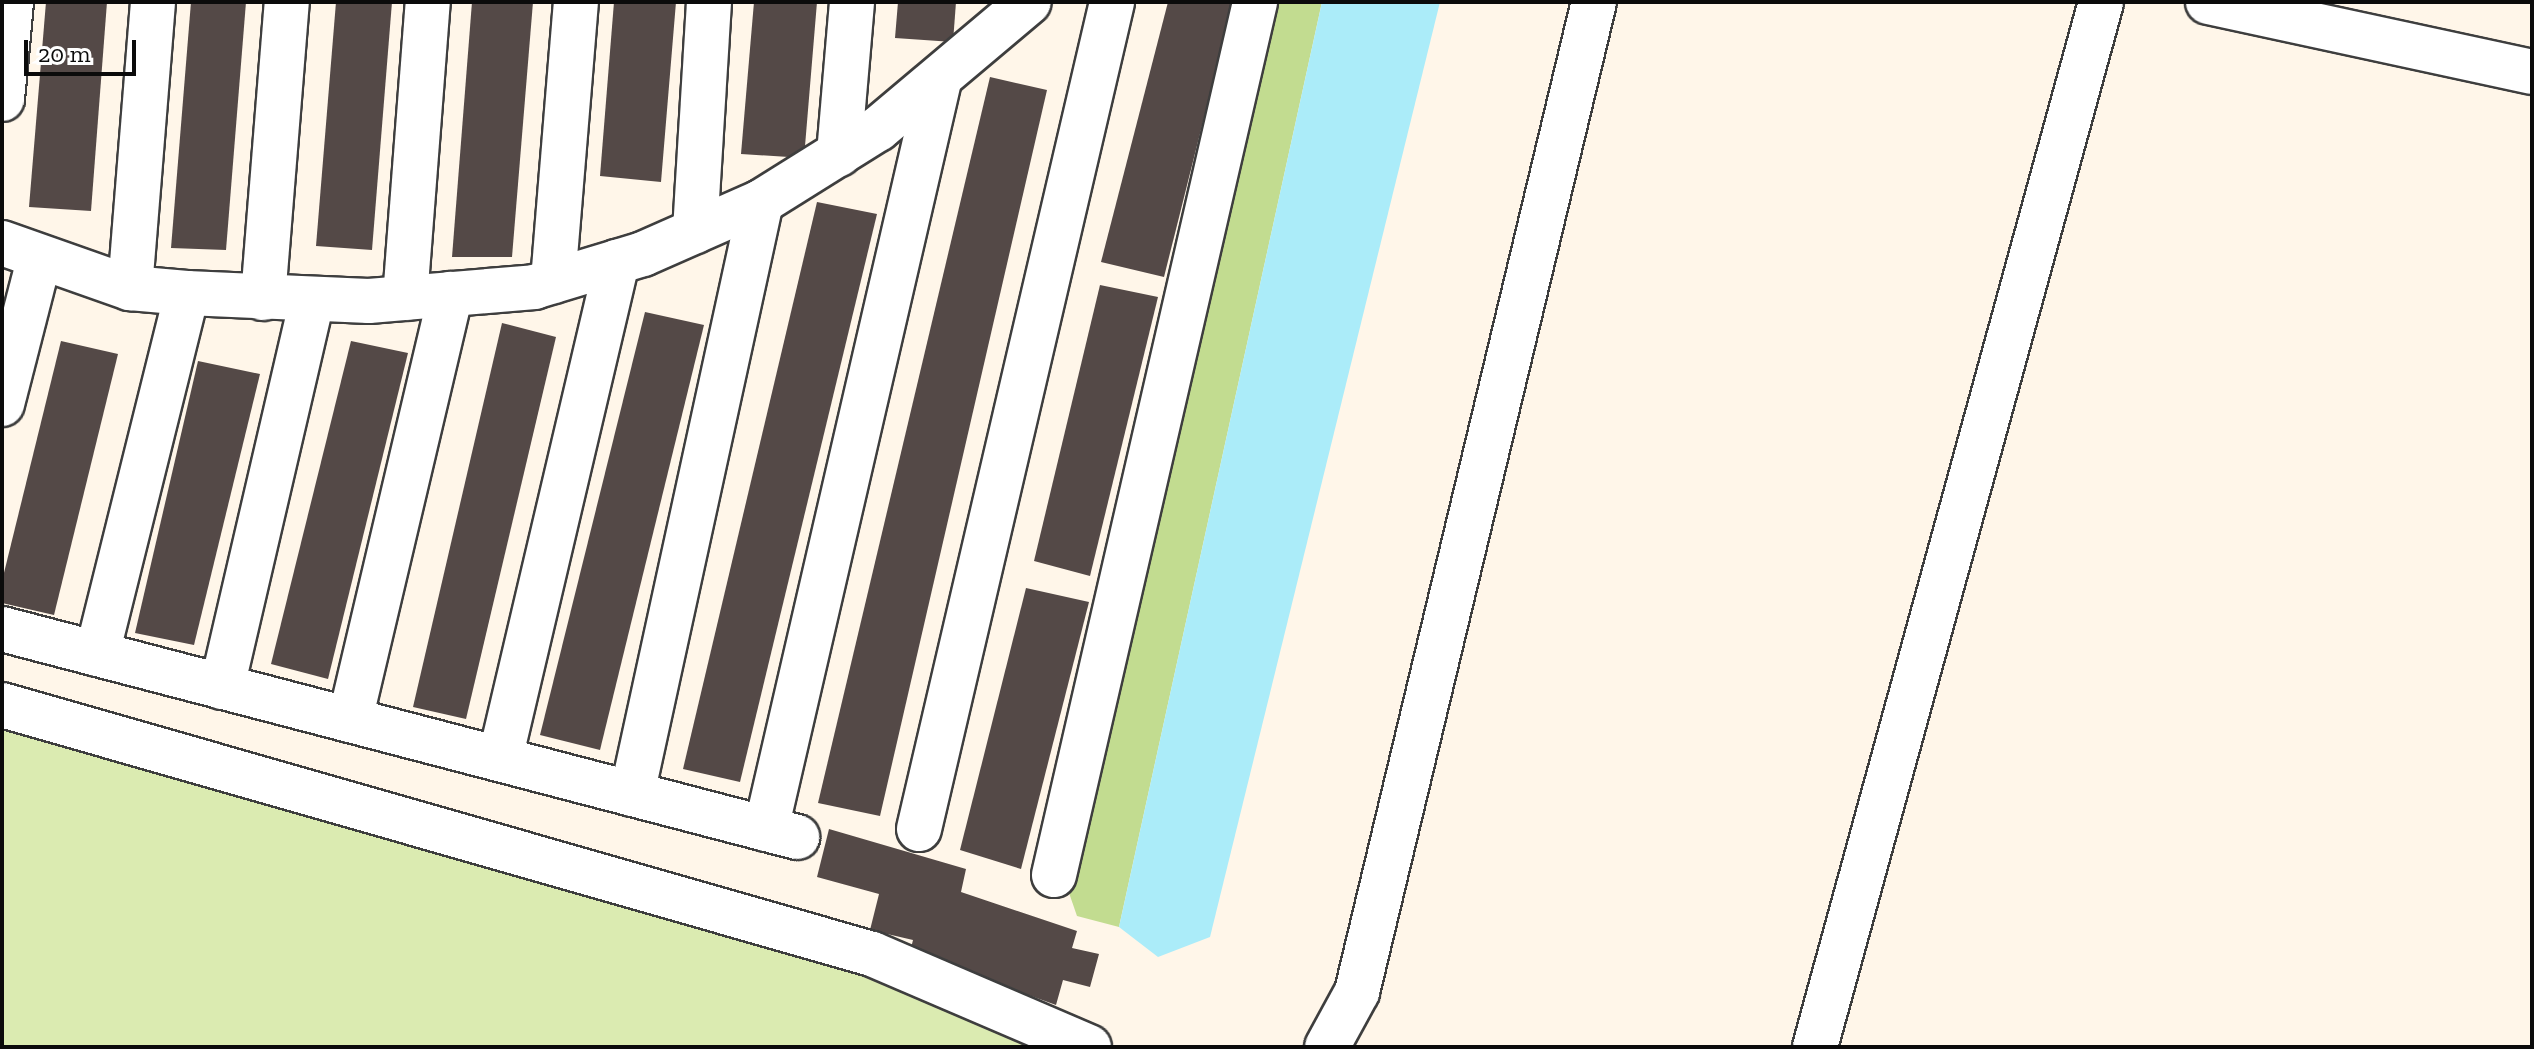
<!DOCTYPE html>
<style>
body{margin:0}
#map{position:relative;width:2534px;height:1049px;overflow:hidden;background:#fff6e9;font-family:"Zilla Slab",serif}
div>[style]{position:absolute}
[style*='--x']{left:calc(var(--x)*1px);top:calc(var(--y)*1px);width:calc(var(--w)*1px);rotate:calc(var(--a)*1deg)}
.green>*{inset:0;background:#dbebb1}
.forest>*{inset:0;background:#c2dc90}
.water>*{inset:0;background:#abecf9}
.building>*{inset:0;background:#544947}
.roads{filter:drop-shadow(2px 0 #3e3e3e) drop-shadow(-2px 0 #3e3e3e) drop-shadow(0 2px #3e3e3e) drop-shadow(0 -2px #3e3e3e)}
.minor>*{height:44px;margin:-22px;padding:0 22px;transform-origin:22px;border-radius:22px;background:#fff}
span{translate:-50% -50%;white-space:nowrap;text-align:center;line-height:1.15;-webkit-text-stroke:8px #fff;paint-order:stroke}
.frame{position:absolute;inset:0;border:4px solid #0b0b0b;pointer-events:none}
.scale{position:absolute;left:24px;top:40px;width:112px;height:36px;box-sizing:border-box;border:4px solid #0b0b0b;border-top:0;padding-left:10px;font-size:24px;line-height:28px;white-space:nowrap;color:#0b0b0b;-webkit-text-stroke:6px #fff;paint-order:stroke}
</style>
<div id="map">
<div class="green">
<div style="clip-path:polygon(2px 727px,818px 955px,1057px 1047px,2px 1047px)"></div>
</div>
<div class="forest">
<div style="clip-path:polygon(1269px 2px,1322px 2px,1119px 927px,1077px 916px,1068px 890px)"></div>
</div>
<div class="water">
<div style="clip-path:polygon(1322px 2px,1440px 2px,1210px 937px,1158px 957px,1119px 927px)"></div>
</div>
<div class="building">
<div style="clip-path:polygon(46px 2px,107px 2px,91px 211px,29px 207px)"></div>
<div style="clip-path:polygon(191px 2px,246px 2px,226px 250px,171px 248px)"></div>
<div style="clip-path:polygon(336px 2px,392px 2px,372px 250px,316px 246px)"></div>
<div style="clip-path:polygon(472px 2px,533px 2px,512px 257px,452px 257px)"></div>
<div style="clip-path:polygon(614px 2px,676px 2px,661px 182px,600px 176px)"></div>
<div style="clip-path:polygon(754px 2px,817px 2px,804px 158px,741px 154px)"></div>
<div style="clip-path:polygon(898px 2px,956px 2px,953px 42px,895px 38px)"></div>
<div style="clip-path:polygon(1168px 2px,1233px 2px,1164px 277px,1101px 262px)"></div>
<div style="clip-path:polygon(990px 77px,1047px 90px,880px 816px,818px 803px)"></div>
<div style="clip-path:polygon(817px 202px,877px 214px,740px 782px,683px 769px)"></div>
<div style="clip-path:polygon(1100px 285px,1158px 297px,1090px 576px,1034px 561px)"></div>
<div style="clip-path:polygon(645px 312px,704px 325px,600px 750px,540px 735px)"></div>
<div style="clip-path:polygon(502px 323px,556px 337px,466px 719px,413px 707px)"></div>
<div style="clip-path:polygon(61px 341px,118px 354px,54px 615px,2px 603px,2px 581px)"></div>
<div style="clip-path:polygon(351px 341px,408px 353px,328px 679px,271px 664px)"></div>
<div style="clip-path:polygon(198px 361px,260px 374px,194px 645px,135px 633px)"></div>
<div style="clip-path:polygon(1026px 588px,1089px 602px,1021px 869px,960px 850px)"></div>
<div style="clip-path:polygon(829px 829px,966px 869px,961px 892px,1077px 931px,1072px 948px,1099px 954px,1090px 987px,1063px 980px,1056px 1005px,910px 952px,913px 940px,870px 930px,879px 894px,817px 877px)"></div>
</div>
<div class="roads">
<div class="minor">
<div style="--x:2208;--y:2;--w:331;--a:12.2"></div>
<div style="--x:2;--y:99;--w:97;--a:-84.7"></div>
<div style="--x:839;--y:154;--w:153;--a:-85.1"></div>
<div style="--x:695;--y:231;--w:229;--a:-86.5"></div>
<div style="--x:2;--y:243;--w:136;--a:19.4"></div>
<div style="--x:130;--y:288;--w:57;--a:5"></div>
<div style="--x:187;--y:293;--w:182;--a:2.5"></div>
<div style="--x:369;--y:301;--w:166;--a:-4.8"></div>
<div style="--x:534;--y:287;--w:114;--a:-16.8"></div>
<div style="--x:643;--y:254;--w:129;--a:-23.8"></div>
<div style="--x:761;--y:202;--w:138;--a:-32"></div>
<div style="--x:878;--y:129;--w:197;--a:-40.1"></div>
<div style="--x:553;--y:281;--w:280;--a:-85.3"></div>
<div style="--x:130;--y:288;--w:287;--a:-85.4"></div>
<div style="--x:263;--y:298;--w:297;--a:-85.4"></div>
<div style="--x:405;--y:298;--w:297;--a:-85.6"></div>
<div style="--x:2;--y:404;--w:149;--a:-75.6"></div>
<div style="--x:2;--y:629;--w:822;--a:14.66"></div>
<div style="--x:97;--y:654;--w:372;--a:-76"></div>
<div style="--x:222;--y:687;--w:398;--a:-76.9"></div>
<div style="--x:2;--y:705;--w:905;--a:15.97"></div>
<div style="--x:872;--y:954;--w:236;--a:23.2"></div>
<div style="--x:350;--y:720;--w:438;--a:-76.7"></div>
<div style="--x:500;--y:759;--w:511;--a:-76.75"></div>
<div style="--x:632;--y:794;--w:606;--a:-77.71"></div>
<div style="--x:766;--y:829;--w:768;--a:-76.98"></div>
<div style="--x:919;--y:829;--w:849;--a:-76.86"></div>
<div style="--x:1054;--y:875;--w:896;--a:-77.03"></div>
<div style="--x:1327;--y:1047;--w:63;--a:-61.4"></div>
<div style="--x:1357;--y:992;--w:1018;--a:-76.54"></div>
<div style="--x:1815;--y:1047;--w:1083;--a:-74.69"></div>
</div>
</div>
<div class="frame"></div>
<div class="scale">20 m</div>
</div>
